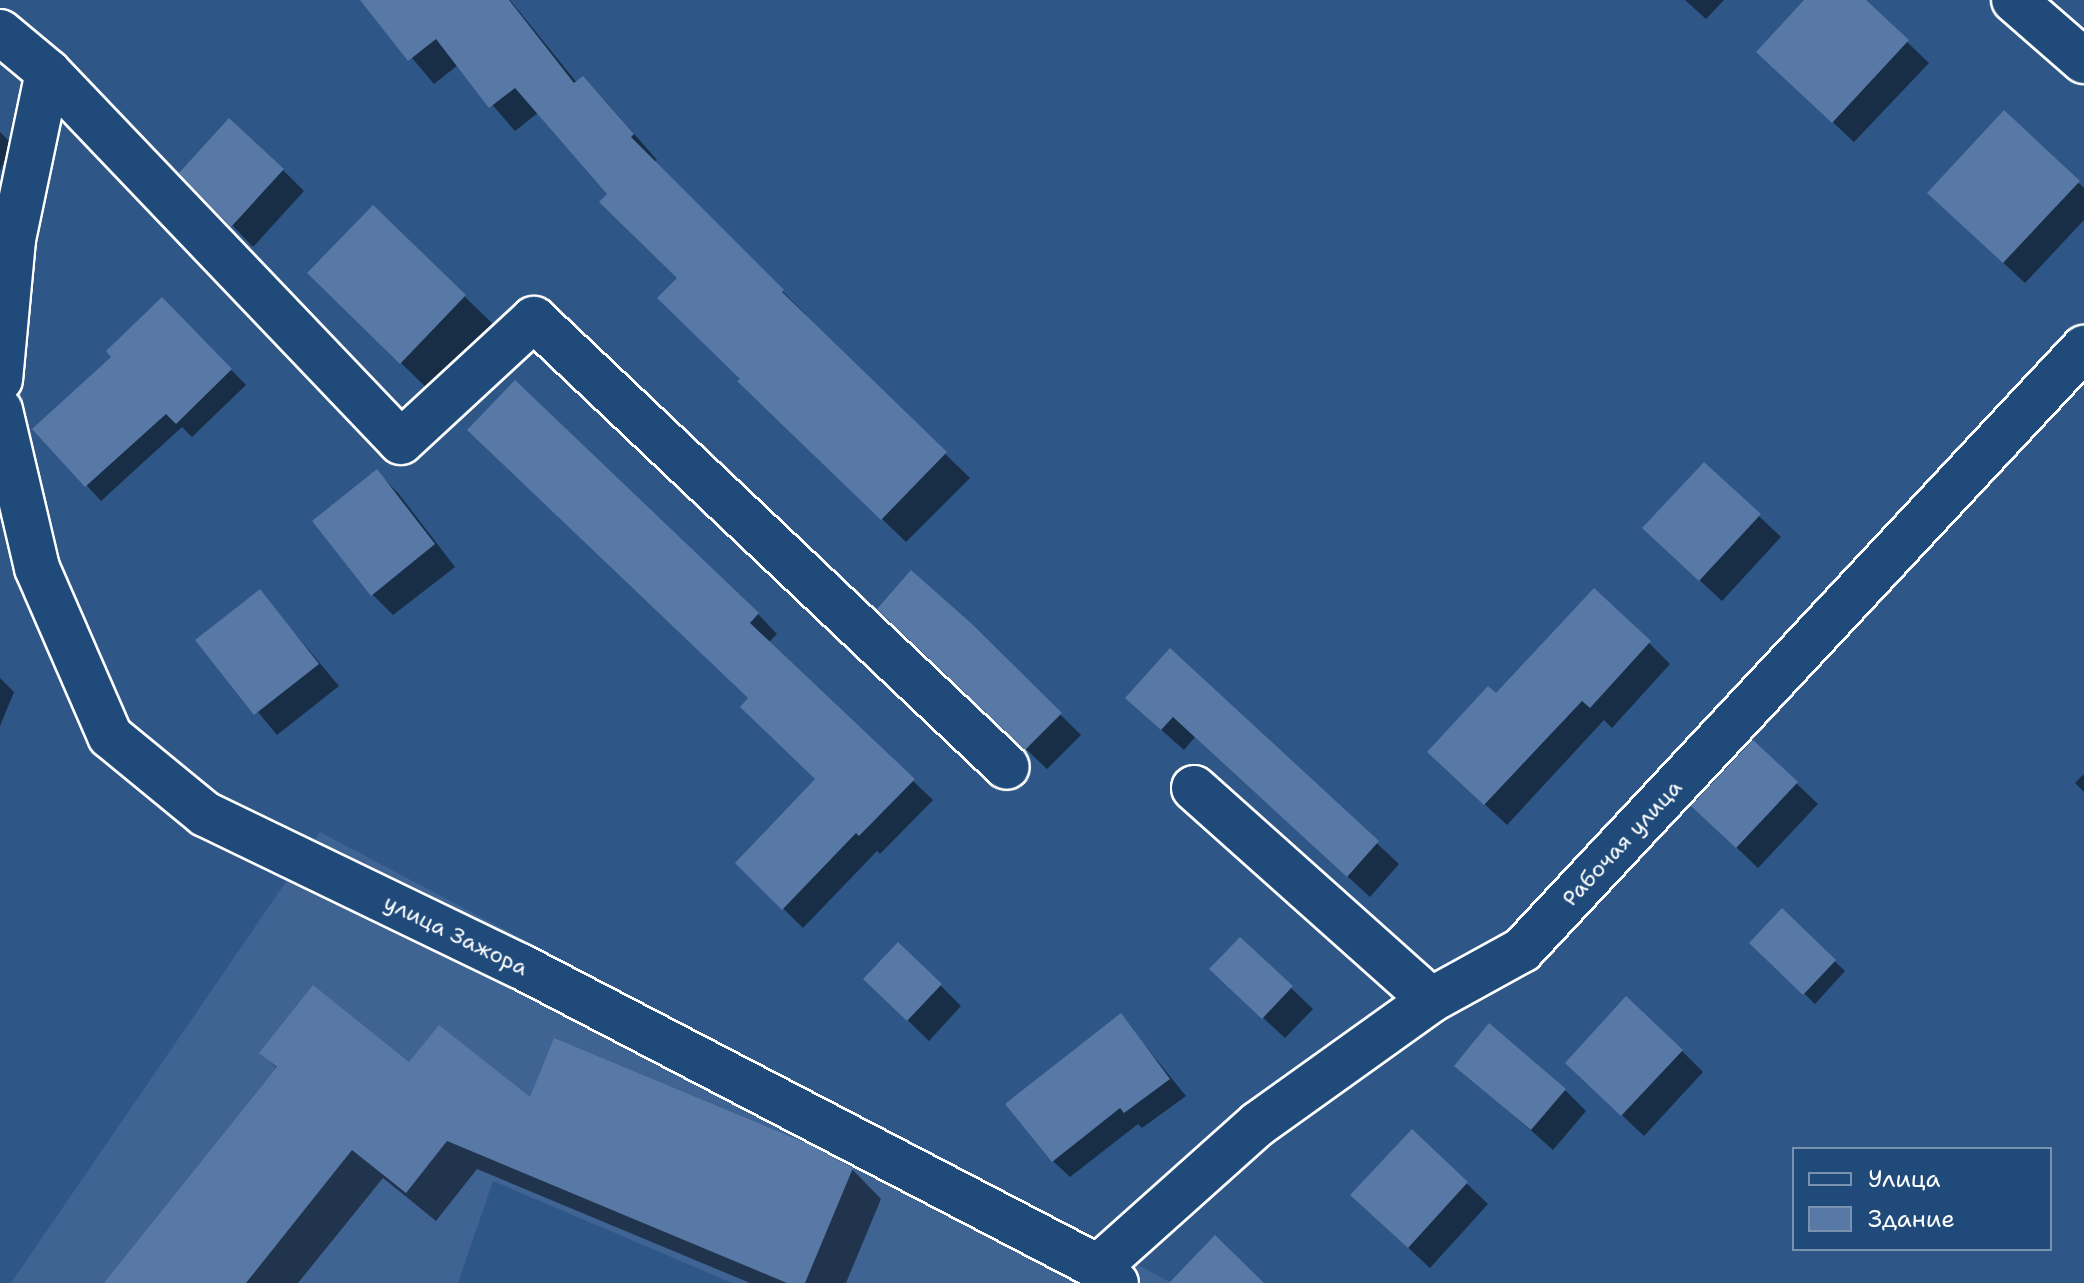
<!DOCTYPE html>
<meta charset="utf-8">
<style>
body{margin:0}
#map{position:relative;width:2084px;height:1283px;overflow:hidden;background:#2e5686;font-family:"Shantell Sans",sans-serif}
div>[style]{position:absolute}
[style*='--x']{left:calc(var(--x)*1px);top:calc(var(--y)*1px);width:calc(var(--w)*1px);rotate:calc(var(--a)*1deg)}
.built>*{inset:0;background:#3f6392}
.shadow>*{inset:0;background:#0007}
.building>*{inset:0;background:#5878a6}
.roads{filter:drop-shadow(2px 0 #fff) drop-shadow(-2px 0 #fff) drop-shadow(0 2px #fff) drop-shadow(0 -2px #fff)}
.minor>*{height:44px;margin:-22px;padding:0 22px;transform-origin:22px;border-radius:22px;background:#1f4a7a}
span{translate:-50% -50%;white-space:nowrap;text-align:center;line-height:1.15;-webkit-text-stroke:6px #1f4a7a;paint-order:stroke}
.street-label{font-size:22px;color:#fff}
.legend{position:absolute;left:1792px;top:1147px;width:260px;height:104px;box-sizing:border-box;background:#1f4a7a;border:2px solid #7992af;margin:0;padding:10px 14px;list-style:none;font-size:24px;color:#fff}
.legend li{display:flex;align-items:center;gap:16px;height:40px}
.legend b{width:40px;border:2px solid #7992af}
</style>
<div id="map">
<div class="built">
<div style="clip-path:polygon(320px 832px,1172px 1283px,732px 1283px,493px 1181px,458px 1283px,11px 1283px)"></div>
</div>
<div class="shadow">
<div style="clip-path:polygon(363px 0,510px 0,577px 83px,583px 78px,607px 103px,657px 160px,654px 162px,807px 316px,805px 318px,970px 478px,906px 542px,764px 405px,742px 379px,680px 278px,539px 112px,515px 131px,458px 65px,434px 84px)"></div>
<div style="clip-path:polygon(1685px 0,1724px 0,1706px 19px)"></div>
<div style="clip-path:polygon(1807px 0,1863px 0,1929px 63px,1854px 142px,1780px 73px)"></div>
<div style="clip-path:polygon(2004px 113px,2084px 188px,2084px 220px,2025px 283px,1951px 214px)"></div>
<div style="clip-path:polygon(0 132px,12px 144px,0 171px)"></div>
<div style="clip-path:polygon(283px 170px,304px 191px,253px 247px,182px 173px)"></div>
<div style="clip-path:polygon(373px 208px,496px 327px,432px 393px,340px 304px)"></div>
<div style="clip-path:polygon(162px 299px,246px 385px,192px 437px,182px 427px,101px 501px,35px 429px,114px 357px)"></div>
<div style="clip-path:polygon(489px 450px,758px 614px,777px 634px,768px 643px,933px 800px,880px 854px,877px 851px,803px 928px,737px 863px,817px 779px,751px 699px)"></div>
<div style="clip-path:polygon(1704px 464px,1781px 537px,1722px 601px,1666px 549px)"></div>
<div style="clip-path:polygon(377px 472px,398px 493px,455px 567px,393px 615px,372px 594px)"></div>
<div style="clip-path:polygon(260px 592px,339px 686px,277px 735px,198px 640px)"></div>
<div style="clip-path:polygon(971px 626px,1081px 735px,1047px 769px,901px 630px)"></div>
<div style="clip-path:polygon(1649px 643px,1670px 664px,1612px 728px,1604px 720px,1507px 825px,1451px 773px,1496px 696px)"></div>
<div style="clip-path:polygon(1170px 651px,1399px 864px,1370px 897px,1195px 737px,1184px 750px,1149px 719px)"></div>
<div style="clip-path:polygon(0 678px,14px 692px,0 726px)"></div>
<div style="clip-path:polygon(2084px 774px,2084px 792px,2075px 783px)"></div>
<div style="clip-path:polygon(1796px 783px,1818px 804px,1758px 868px,1715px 827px)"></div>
<div style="clip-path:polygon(1782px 911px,1845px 971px,1815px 1004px,1752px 943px)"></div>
<div style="clip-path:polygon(940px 985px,961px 1006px,929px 1041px,887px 1000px)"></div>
<div style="clip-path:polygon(1291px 988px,1313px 1009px,1285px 1038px,1233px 990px)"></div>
<div style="clip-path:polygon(1121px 1016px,1186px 1096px,1142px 1128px,1138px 1124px,1070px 1177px,1053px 1161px)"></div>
<div style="clip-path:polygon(1682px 1051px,1703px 1072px,1644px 1136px,1589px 1084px)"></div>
<div style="clip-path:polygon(261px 1053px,410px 1065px,531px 1101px,852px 1169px,881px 1199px,846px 1283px,750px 1283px,477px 1169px,436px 1221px,383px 1178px,298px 1283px,107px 1283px,278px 1069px)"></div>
<div style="clip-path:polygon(1457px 1065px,1565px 1090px,1586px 1111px,1553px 1150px)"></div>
<div style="clip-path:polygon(1412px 1131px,1488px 1204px,1430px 1268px,1374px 1216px)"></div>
</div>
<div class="building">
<div style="clip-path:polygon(360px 0,509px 0,574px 83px,583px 76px,634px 134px,631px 137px,784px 290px,782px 292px,947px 452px,881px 520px,737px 381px,740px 379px,657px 298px,677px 278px,599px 202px,607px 194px,515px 88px,489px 108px,436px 39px,408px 61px)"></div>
<div style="clip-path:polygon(1804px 0,1866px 0,1909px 40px,1832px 123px,1756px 52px)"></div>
<div style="clip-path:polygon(2004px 110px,2080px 181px,2003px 263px,1927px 193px)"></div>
<div style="clip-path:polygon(229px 118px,284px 169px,231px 227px,179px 173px)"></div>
<div style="clip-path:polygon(373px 205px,466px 295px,400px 364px,307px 273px)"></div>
<div style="clip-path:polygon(162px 297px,232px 369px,176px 424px,166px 414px,85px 487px,32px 429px,111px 357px,106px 351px)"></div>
<div style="clip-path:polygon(515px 380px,759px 613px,750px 623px,915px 779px,859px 836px,856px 833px,782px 910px,735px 863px,815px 779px,740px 707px,748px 698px,467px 430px)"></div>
<div style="clip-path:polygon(1704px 462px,1761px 514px,1699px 581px,1642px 528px)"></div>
<div style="clip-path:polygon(377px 469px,435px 544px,371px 596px,312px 521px)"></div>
<div style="clip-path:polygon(911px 570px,972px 624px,1062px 713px,1025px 750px,877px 609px)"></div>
<div style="clip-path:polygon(1594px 588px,1651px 641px,1590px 708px,1582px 701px,1484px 805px,1427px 752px,1488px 686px,1496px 693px)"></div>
<div style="clip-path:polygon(260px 589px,319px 664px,254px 715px,195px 640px)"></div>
<div style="clip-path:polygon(1170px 648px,1379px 841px,1347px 877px,1173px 717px,1161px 730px,1125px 698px)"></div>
<div style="clip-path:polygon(1753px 740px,1798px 782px,1736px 848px,1691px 806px)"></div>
<div style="clip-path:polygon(1782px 908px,1836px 960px,1803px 995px,1749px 943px)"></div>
<div style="clip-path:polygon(1240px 937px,1293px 986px,1262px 1019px,1209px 969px)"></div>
<div style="clip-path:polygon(898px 942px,942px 984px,907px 1021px,863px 979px)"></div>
<div style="clip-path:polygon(313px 985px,409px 1062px,439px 1025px,530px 1097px,554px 1038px,806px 1143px,853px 1168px,805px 1283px,787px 1283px,447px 1141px,406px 1193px,352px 1150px,246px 1283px,104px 1283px,277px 1067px,259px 1053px)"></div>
<div style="clip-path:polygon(1626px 996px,1683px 1050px,1621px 1116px,1565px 1063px)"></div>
<div style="clip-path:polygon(1121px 1013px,1170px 1079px,1124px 1113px,1120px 1108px,1052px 1162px,1005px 1104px)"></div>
<div style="clip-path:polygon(1489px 1023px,1566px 1089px,1531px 1130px,1454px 1066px)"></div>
<div style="clip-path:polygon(1412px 1129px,1468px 1182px,1408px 1248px,1350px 1195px)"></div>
<div style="clip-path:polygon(1215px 1235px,1264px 1283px,1169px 1283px)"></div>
</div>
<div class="roads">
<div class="minor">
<div style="--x:2014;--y:0;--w:93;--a:41.1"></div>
<div style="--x:0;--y:32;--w:62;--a:39.8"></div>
<div style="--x:48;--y:72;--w:172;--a:101.8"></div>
<div style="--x:13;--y:240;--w:140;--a:95.3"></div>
<div style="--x:48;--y:72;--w:511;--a:46.35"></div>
<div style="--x:401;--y:442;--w:181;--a:-42.8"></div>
<div style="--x:534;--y:319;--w:651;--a:43.45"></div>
<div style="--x:0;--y:410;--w:162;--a:76.8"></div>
<div style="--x:37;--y:568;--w:183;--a:66.5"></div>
<div style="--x:110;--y:736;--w:123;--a:39.4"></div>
<div style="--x:205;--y:814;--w:350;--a:25.8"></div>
<div style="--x:520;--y:966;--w:652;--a:27.51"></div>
<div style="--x:1098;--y:1267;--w:24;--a:42"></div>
<div style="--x:1194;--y:788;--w:318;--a:41.8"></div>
<div style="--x:1098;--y:1267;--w:215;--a:-41.8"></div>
<div style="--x:1258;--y:1124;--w:213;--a:-35.6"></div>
<div style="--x:1431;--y:1000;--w:104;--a:-28.8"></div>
<div style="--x:1522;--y:950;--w:824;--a:-46.97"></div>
</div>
</div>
<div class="street-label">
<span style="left:1622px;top:843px;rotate:-47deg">Рабочая улица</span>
<span style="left:456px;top:935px;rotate:26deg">улица Зажора</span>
</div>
<ul class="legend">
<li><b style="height:10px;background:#1f4a7a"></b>Улица</li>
<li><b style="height:22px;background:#5878a6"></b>Здание</li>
</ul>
</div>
